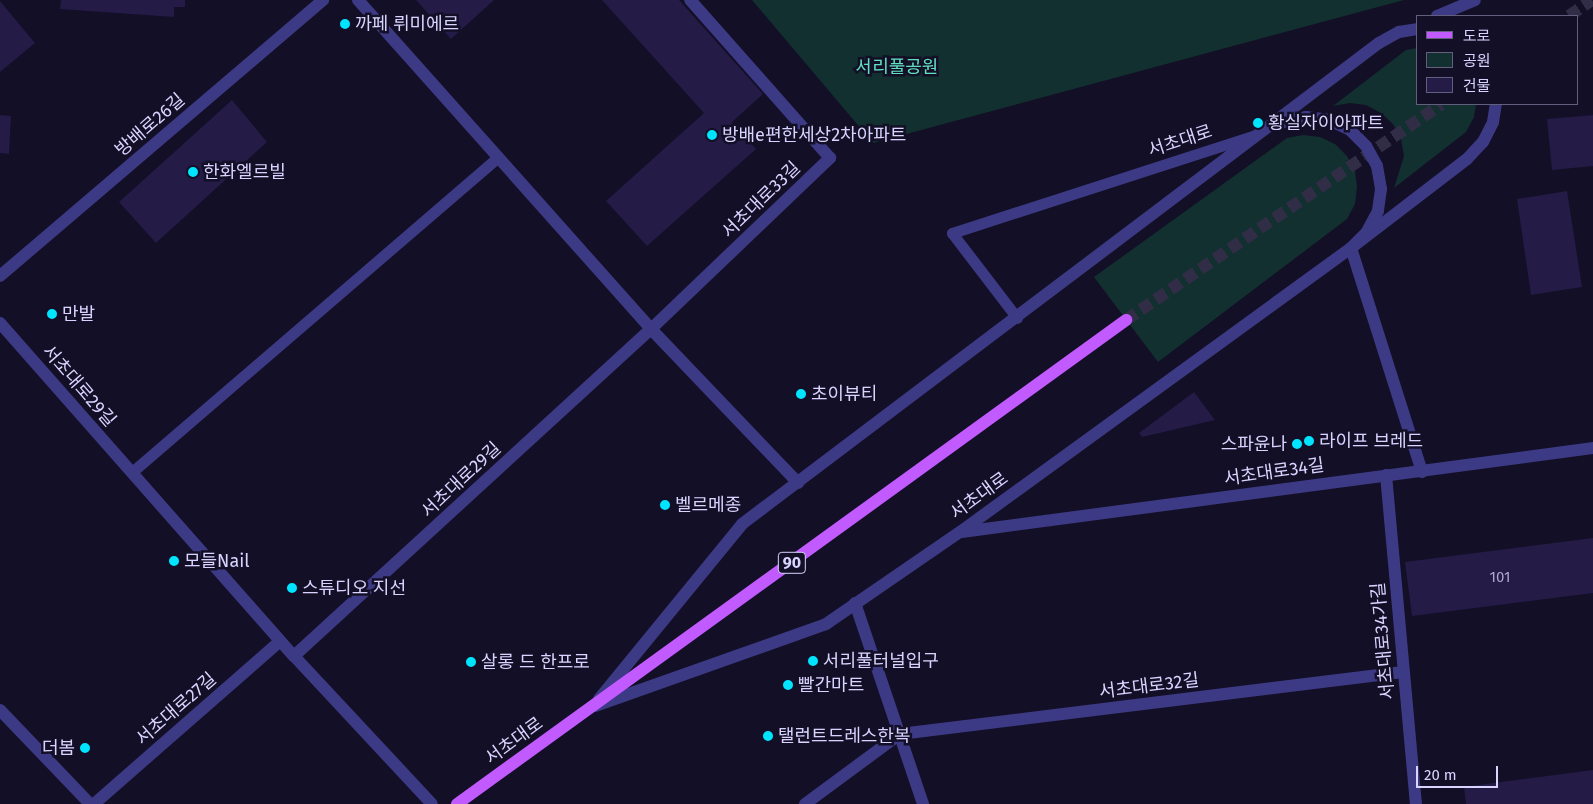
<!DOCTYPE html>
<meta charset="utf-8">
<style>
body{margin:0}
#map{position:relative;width:1593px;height:804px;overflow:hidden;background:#130f26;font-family:"Fira Sans","Noto Sans KR",sans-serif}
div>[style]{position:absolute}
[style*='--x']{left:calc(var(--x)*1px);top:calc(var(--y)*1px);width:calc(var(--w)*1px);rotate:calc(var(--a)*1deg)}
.green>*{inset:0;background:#12302f}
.building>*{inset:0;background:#241b47}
.primary-tunnel>*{height:12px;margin-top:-6px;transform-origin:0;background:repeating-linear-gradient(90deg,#312d47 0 12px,transparent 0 18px)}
.service>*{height:11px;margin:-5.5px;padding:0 5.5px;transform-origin:5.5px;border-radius:5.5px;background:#3d3a85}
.minor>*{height:12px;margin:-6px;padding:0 6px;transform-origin:6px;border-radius:6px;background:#3d3a85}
.tertiary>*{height:12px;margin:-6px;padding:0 6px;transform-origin:6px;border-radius:6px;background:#3d3a85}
.primary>*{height:12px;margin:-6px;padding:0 6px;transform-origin:6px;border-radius:6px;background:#c25bff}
.dots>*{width:14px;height:14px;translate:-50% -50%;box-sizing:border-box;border:2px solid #130f26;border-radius:50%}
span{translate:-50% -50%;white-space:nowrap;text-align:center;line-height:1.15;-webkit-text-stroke:5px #130f26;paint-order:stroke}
.number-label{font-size:15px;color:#aca6d1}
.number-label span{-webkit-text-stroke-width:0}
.shield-label span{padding:1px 4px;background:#130f26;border:1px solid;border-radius:4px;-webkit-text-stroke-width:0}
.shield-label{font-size:16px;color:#d9d4ff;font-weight:700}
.poi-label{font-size:18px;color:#d9d4ff}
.left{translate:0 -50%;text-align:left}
.right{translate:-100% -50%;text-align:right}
.park-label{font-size:18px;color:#5fe0c0}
.street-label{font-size:18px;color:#d9d4ff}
.legend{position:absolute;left:1416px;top:15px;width:162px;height:90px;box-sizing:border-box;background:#130f26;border:1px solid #625e7d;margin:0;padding:6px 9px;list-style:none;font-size:15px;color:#d9d4ff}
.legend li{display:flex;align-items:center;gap:10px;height:25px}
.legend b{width:25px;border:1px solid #625e7d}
.scale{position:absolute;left:1416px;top:766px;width:82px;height:22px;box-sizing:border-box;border:2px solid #d9d4ff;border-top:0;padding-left:6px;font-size:15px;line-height:18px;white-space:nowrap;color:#d9d4ff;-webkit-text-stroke:4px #130f26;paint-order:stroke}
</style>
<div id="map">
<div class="green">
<div style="clip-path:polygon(752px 0,1404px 0,873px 143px)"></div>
<div style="clip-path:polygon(1417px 48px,1417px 104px,1476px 104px,1474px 117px,1466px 132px,1394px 188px,1404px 156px,1401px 139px,1393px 124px,1381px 113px,1366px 105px,1350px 103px,1333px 106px,1406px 50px)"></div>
<div style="clip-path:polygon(1303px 135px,1320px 137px,1335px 144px,1347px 156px,1355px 171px,1357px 187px,1355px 204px,1347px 219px,1158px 362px,1094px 277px,1287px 138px)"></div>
</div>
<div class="building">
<div style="clip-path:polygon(61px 0,185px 0,185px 7px,174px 7px,174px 17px,60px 9px)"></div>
<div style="clip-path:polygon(416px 0,494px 0,451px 39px)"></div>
<div style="clip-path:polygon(602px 0,679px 0,763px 94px,732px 122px,756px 149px,647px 246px,606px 201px,704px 113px)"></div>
<div style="clip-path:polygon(0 1px,35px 43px,0 72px)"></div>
<div style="clip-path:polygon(232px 100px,267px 142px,156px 243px,119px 202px)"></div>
<div style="clip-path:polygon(0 115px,11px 116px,9px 154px,0 153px)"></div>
<div style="clip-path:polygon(1593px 115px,1593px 166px,1552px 170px,1547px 119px)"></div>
<div style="clip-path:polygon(1567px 191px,1582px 287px,1531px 295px,1517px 199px)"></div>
<div style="clip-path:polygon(1194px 392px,1215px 420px,1142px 437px,1139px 433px)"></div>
<div style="clip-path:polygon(1593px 538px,1593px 593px,1412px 616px,1405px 562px)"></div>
<div style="clip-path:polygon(1593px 770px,1593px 804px,1466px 804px,1464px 787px)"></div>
</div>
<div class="primary-tunnel">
<div style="--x:1569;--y:16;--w:28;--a:-35"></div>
<div style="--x:1126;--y:320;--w:382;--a:-34.4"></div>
</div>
<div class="service">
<div style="--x:1017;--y:318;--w:107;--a:-127.4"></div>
<div style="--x:952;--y:233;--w:316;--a:-17.9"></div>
<div style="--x:132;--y:472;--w:483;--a:-40.7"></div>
</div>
<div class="minor">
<div style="--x:358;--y:0;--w:441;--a:48.3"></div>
<div style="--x:651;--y:329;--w:213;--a:46.3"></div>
<div style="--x:1437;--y:16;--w:41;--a:-22.8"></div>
<div style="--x:1280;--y:123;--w:27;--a:-13"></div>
<div style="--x:1306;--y:117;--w:23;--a:7"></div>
<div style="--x:1329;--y:120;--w:23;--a:25"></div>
<div style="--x:1350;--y:130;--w:23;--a:45"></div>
<div style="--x:1366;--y:146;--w:23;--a:61"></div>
<div style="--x:1377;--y:166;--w:23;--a:80"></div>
<div style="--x:1381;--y:189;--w:22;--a:98"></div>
<div style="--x:1378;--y:211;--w:24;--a:118"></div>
<div style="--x:1367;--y:232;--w:23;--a:135"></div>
<div style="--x:1351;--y:248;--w:235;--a:72.4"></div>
<div style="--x:0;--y:323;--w:444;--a:48.6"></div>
<div style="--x:294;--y:656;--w:202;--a:47"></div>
<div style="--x:1386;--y:475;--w:330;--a:84.8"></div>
<div style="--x:962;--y:532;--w:637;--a:-7.58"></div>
<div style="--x:855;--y:603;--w:212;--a:71.3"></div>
<div style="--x:294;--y:656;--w:484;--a:-42.5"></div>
<div style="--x:651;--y:329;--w:248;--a:-43.7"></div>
<div style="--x:830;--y:158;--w:211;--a:-131.5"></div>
<div style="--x:599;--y:699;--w:226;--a:-50.7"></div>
<div style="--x:742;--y:524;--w:798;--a:-37.06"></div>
<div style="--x:1379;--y:43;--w:23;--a:-29"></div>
<div style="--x:1399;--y:32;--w:18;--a:-9"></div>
<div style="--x:595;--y:706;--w:245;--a:-19.5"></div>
<div style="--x:826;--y:624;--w:163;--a:-34.5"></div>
<div style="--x:960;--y:532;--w:483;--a:-36"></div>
<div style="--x:1351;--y:248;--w:146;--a:-37.5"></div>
<div style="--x:1467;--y:159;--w:23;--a:-47"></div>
<div style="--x:1483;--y:142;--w:22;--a:-63"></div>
<div style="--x:1493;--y:122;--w:18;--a:-81"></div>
<div style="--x:0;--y:710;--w:130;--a:46.2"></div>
<div style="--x:94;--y:804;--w:247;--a:-41.2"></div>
<div style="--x:805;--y:804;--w:118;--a:-36.4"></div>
<div style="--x:900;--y:734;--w:507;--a:-7.03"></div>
</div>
<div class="tertiary">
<div style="--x:0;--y:276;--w:425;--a:-40.5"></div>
</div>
<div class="primary">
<div style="--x:457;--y:804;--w:826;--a:-35.88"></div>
</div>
<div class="dots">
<div style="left:345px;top:24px;background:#00e5ff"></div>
<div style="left:1258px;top:123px;background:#00e5ff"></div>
<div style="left:712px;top:135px;background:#00e5ff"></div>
<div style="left:193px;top:172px;background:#00e5ff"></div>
<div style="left:52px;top:314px;background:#00e5ff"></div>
<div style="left:801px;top:394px;background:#00e5ff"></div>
<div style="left:1309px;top:441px;background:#00e5ff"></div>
<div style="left:1297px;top:444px;background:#00e5ff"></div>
<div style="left:665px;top:505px;background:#00e5ff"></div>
<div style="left:174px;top:561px;background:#00e5ff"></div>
<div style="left:292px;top:588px;background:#00e5ff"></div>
<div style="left:813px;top:661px;background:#00e5ff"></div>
<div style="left:471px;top:662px;background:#00e5ff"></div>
<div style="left:788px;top:685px;background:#00e5ff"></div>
<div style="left:768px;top:736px;background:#00e5ff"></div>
<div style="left:85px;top:748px;background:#00e5ff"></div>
</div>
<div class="number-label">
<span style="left:1500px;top:578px">101</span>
</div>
<div class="shield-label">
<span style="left:792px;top:563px">90</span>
</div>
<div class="poi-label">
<span class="left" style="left:355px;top:24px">까페 뤼미에르</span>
<span class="left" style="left:1268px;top:123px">황실자이아파트</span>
<span class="left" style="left:722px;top:135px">방배e편한세상2차아파트</span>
<span class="left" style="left:203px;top:172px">한화엘르빌</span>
<span class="left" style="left:62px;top:314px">만발</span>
<span class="left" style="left:811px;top:394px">초이뷰티</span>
<span class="left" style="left:1319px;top:441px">라이프 브레드</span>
<span class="right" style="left:1287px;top:444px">스파윤나</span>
<span class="left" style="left:675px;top:505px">벨르메종</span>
<span class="left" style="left:184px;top:561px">모들Nail</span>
<span class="left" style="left:302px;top:588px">스튜디오 지선</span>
<span class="left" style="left:823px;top:661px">서리풀터널입구</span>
<span class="left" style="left:481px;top:662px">살롱 드 한프로</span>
<span class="left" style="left:798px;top:685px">빨간마트</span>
<span class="left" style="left:778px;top:736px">탤런트드레스한복</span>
<span class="right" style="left:75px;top:748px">더봄</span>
</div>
<div class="park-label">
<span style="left:897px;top:67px">서리풀공원</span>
</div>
<div class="street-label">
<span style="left:150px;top:125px;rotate:-41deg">방배로26길</span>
<span style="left:1180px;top:141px;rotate:-18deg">서초대로</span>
<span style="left:761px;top:200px;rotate:-44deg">서초대로33길</span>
<span style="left:79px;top:386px;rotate:49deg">서초대로29길</span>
<span style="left:1274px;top:472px;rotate:-8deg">서초대로34길</span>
<span style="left:461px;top:480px;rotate:-43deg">서초대로29길</span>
<span style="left:979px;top:496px;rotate:-36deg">서초대로</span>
<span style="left:1383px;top:641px;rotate:-95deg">서초대로34가길</span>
<span style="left:1149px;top:686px;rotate:-7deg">서초대로32길</span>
<span style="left:176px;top:709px;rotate:-41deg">서초대로27길</span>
<span style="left:514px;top:741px;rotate:-36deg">서초대로</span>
</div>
<ul class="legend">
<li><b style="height:6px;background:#c25bff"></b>도로</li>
<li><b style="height:14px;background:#12302f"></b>공원</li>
<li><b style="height:14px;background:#241b47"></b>건물</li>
</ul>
<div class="scale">20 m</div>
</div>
